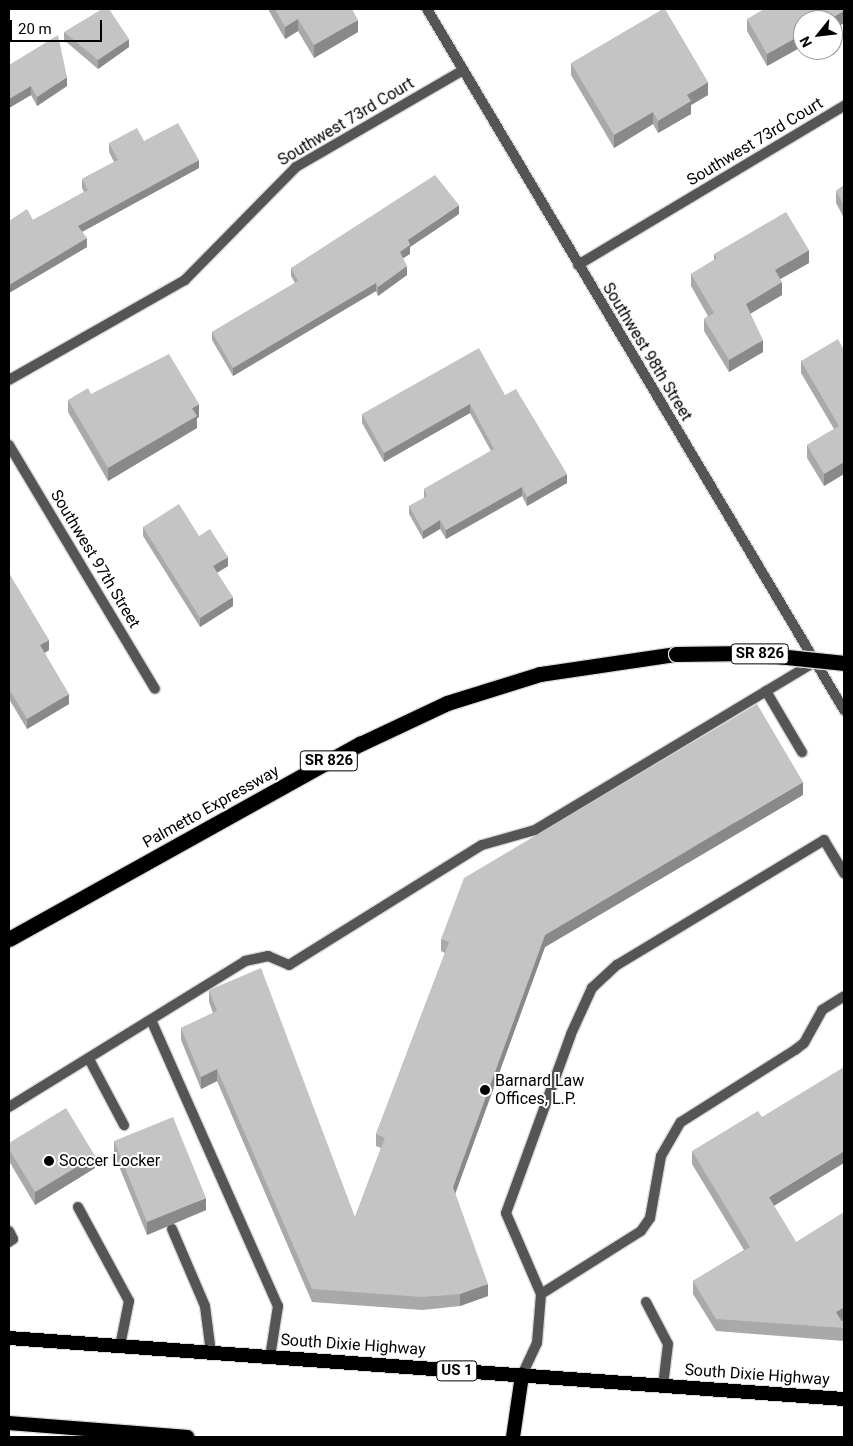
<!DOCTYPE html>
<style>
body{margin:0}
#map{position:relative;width:853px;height:1446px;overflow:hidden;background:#fff;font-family:Roboto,sans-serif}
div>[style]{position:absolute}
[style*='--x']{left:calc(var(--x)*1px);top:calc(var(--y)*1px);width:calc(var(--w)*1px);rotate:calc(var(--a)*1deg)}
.roads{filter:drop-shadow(1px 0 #dbdbdb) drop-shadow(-1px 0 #dbdbdb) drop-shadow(0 1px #dbdbdb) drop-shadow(0 -1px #dbdbdb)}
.service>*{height:10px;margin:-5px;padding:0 5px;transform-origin:5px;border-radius:5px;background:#555}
.minor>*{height:10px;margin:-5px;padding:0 5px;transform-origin:5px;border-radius:5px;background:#555}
.tertiary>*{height:10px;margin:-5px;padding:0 5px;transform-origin:5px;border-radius:5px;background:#555}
.trunk>*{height:14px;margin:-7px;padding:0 7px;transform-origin:7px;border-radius:7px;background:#000}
.motorway>*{height:15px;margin:-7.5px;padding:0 7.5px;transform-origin:7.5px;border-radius:7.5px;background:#000}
.bridges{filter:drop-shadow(1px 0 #dbdbdb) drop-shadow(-1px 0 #dbdbdb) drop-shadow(0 1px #dbdbdb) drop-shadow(0 -1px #dbdbdb)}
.motorway-bridge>*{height:15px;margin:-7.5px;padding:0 7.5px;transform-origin:7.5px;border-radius:7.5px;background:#000}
.wall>*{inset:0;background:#a9a9a9}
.shaded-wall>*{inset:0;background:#898989}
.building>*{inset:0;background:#c4c4c4}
.dots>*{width:14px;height:14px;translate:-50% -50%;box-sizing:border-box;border:2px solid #fff;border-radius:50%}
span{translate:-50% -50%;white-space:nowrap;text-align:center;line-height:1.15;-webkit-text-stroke:4px #fff;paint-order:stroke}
.shield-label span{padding:1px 4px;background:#fff;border:1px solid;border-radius:4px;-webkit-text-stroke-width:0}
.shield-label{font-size:15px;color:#000;font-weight:700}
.street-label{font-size:16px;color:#000}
.poi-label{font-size:16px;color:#000}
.left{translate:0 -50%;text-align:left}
.frame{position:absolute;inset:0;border:10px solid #000;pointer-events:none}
.north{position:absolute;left:793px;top:10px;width:50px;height:50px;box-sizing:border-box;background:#fff;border:1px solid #999;border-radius:50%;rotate:241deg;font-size:14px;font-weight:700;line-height:20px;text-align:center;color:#000}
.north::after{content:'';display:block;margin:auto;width:18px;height:22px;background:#000;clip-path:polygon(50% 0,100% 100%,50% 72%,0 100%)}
.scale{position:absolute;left:10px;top:20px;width:92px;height:22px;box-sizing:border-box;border:2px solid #000;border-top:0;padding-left:6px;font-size:15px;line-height:18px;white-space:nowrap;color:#000;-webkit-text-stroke:4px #fff;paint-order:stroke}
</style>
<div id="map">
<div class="roads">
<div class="service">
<div style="--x:766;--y:691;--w:71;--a:59.5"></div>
<div style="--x:152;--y:1022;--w:311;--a:66.1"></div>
<div style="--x:278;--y:1306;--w:52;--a:98.9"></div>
<div style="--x:89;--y:1059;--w:75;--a:62.1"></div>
<div style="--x:9;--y:1107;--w:278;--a:-31.7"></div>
<div style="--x:245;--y:961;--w:24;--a:-12"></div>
<div style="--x:268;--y:956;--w:23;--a:23"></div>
<div style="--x:289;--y:965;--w:227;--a:-31.9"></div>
<div style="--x:482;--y:845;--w:55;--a:-15.8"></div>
<div style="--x:535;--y:830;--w:327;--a:-31"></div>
<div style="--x:78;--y:1207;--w:107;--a:61.5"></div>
<div style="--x:129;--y:1301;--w:46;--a:101.3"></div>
<div style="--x:172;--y:1229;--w:84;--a:66.8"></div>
<div style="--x:205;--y:1306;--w:47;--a:82.7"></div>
<div style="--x:9;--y:1231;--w:9;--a:63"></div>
<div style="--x:13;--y:1239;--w:5;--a:143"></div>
<div style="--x:541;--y:1294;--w:88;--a:-113.4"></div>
<div style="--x:506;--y:1213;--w:190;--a:-70"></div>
<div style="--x:571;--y:1034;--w:51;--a:-65.5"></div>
<div style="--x:592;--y:988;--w:34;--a:-43"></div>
<div style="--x:617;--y:965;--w:242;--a:-31.1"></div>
<div style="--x:824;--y:840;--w:39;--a:59"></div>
<div style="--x:646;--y:1302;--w:47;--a:62.4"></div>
<div style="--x:668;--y:1344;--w:42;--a:96.8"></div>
<div style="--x:522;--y:1375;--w:35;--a:-65"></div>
<div style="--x:537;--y:1343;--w:49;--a:-85.3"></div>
<div style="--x:541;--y:1294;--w:118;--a:-32.2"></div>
<div style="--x:641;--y:1231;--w:16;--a:-55"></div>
<div style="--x:650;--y:1218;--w:63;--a:-79.9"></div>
<div style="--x:661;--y:1156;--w:39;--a:-60"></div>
<div style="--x:681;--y:1122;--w:135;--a:-32.3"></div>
<div style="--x:795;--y:1050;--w:11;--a:-38"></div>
<div style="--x:804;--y:1043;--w:38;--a:-61"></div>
<div style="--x:822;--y:1010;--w:26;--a:-32"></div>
</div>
<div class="minor">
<div style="--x:578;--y:265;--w:310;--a:-30.9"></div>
<div style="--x:9;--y:380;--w:202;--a:-29.6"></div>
<div style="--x:185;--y:280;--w:158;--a:-45.5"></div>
<div style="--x:296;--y:167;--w:193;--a:-30.1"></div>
<div style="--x:9;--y:445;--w:284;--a:59.1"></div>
</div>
<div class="tertiary">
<div style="--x:427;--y:9;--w:816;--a:59.25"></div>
</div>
<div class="trunk">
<div style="--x:9;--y:1338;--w:837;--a:4.18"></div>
<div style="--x:9;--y:1423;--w:179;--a:4.5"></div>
<div style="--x:513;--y:1437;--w:63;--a:-81.7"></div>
</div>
<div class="motorway">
<div style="--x:9;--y:939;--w:402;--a:-29.1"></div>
<div style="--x:360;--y:744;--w:96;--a:-25.2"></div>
<div style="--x:447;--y:703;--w:97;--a:-17.3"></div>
<div style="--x:540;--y:674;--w:137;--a:-8.4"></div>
</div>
</div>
<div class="bridges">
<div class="motorway-bridge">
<div style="--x:676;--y:654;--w:72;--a:-0.8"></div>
<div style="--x:748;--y:653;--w:97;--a:5.9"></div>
</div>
</div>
<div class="wall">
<div style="clip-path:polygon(269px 9px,352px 9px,358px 32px,314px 58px,298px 31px,285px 39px,269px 11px)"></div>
<div style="clip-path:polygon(844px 9px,844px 23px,833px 30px,803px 20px,803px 46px,767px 66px,747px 31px,747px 19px)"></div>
<div style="clip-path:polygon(64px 32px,129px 47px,98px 69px,64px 40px)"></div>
<div style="clip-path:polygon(571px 63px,708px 95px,691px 105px,691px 114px,658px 133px,653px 124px,614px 148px,571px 75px)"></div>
<div style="clip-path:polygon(9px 65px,67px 86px,37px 106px,31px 95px,9px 108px)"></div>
<div style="clip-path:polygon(144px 141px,199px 168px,82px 232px,87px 247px,9px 293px,9px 221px,33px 220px,84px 192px,82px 188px,82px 179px,114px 162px,109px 152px,109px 143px)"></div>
<div style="clip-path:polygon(844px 185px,844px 218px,836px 203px,836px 191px)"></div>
<div style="clip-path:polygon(459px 214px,410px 247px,410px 254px,403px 258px,407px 275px,378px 296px,376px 291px,233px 376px,212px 340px,212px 332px,295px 283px,291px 276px,291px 268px)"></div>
<div style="clip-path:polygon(714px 254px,809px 263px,780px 279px,782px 295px,750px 314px,763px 352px,729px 372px,704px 331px,704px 319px,708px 316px,691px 286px,691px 274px,714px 260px)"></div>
<div style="clip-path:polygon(844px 350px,844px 474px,824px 486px,807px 458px,807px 445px,834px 429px,801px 373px,801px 361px)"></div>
<div style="clip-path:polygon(91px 394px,199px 417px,197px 418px,197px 428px,108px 481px,68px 412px,68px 400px)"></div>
<div style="clip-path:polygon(505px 395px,567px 483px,527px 506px,522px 496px,446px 539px,440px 529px,423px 539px,409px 514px,409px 506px,424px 498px,424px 489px,491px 451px,470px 413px,384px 462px,362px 423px,362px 414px)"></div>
<div style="clip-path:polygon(143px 527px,199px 536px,228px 566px,217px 573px,233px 606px,200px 627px,143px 536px)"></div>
<div style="clip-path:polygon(9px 573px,49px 650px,45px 653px,69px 704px,27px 729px,9px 699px)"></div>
<div style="clip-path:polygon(803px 795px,545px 947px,455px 1193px,488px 1296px,460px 1306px,422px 1310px,312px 1302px,217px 1081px,201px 1089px,181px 1040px,181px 1028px,213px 1013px,209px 1002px,209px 990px,355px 1217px,381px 1148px,376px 1146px,376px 1134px,445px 953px,441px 951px,441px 939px)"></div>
<div style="clip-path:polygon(114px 1141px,206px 1210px,147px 1235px,114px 1154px)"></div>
<div style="clip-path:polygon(9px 1143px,95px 1168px,35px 1205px,9px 1161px)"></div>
<div style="clip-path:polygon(692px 1151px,774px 1206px,796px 1242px,844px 1320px,842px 1321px,844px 1325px,844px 1341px,716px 1331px,693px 1294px,693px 1281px,744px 1250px,692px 1164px)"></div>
</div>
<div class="shaded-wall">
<div style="clip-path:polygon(844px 11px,844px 23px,833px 30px,833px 20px,828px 20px)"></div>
<div style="clip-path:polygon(298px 19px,298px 31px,285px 39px,285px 27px)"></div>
<div style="clip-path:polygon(358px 20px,358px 32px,314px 58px,314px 45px)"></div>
<div style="clip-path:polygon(803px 34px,803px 46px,767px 66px,767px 54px)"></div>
<div style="clip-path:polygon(129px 39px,129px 47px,98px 69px,98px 60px)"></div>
<div style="clip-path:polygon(67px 77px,67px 86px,37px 106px,37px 97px)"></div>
<div style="clip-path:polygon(708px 82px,708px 95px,691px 105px,691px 114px,658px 133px,658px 121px,687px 95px)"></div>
<div style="clip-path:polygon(31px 86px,31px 95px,9px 108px,9px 99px)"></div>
<div style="clip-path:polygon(653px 112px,653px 124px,614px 148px,614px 135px)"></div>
<div style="clip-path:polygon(199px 160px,199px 168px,78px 234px,78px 226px)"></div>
<div style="clip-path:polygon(459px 205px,459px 214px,410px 247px,410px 254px,400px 260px,400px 252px,408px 240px)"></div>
<div style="clip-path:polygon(87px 238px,87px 247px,9px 293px,9px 285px)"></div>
<div style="clip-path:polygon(809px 250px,809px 263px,775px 282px,775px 270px)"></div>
<div style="clip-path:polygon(407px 266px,407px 275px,378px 296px,378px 287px)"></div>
<div style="clip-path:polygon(782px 282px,782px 295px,746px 316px,746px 304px)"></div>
<div style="clip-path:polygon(376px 283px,376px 291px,233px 376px,233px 368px)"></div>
<div style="clip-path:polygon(763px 340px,763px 352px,729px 372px,729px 360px)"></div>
<div style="clip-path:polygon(199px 404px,199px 417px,197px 418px,197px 428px,108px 481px,108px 468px,192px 408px)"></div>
<div style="clip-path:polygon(470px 404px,470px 413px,384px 462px,384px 453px)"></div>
<div style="clip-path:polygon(844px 462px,844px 474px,824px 486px,824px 474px)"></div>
<div style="clip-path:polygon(567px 474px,567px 483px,527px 506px,527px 497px)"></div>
<div style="clip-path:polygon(522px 487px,522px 496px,446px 539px,446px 530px)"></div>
<div style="clip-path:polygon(440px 520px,440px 529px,423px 539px,423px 531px)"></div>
<div style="clip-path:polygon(228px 557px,228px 566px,213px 575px,213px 566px)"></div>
<div style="clip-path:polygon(233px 597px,233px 606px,200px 627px,200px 618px)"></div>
<div style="clip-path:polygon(49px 640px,49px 650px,40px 655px,40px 645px)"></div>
<div style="clip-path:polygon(69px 694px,69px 704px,27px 729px,27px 719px)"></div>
<div style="clip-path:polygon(803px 782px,803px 795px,545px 947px,453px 1200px,453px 1187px,545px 935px)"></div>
<div style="clip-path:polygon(217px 1069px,217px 1081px,201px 1089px,201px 1077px)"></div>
<div style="clip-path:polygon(844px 1151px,844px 1163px,769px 1209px,769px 1197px)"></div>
<div style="clip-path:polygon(95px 1156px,95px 1168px,35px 1205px,35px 1192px)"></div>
<div style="clip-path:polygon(206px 1198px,206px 1210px,147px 1235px,147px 1222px)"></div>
<div style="clip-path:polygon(488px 1284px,488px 1296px,460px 1306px,460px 1294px)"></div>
<div style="clip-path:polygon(844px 1307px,844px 1320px,836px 1325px,836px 1312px)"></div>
</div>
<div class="building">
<div style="clip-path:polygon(102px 9px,109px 9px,129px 39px,98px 60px,64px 32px)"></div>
<div style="clip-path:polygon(275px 9px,352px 9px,358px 20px,314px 45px,298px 19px,285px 27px)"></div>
<div style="clip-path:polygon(663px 9px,665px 9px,708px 82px,687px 95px,691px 101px,658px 121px,653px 112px,614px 135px,571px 63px)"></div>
<div style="clip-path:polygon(764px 9px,844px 9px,844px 11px,828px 20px,803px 20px,803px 34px,767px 54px,747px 19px)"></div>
<div style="clip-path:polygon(58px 35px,67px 77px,37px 97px,31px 86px,9px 99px,9px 65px)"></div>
<div style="clip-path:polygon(178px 123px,199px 160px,78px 226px,87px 238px,9px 285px,9px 221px,27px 209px,33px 220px,88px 190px,82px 179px,118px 160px,109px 143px,137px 128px,144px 141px)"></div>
<div style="clip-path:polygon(435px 175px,459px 205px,408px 240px,410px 245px,400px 252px,407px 266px,378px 287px,376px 283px,233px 368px,212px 332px,298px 281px,291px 268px)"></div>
<div style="clip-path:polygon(844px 185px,844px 205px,836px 191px)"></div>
<div style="clip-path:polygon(786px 212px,809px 250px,775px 270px,782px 282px,746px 304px,763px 340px,729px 360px,704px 319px,714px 313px,691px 274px,717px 258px,714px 254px)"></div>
<div style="clip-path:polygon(838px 339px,844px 350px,844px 462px,824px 474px,807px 445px,839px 426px,801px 361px)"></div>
<div style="clip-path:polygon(479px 348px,505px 395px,516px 389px,567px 474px,527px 497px,522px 487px,446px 530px,440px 520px,423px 531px,409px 506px,427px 496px,424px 489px,494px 449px,470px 404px,384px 453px,362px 414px)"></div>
<div style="clip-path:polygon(169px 354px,199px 404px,192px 408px,197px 416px,108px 468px,68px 400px,88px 388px,91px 394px)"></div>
<div style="clip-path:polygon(179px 504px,199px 536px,210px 529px,228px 557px,213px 566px,233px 597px,200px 618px,143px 527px)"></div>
<div style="clip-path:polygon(9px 573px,49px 640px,40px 645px,69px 694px,27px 719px,9px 689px)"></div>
<div style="clip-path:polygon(757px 704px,803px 782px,545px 935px,453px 1187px,488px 1284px,460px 1294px,422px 1297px,312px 1289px,217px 1069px,201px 1077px,181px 1028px,217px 1011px,209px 990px,261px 968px,355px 1217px,385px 1138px,376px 1134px,449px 942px,441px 939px,464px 878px)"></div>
<div style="clip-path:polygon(844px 1067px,844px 1151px,769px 1197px,796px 1242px,844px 1212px,844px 1307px,836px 1312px,844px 1325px,844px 1328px,716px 1319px,693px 1281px,750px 1247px,692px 1151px,758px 1111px,762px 1117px)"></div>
<div style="clip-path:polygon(66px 1108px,95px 1156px,35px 1192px,9px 1149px,9px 1143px)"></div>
<div style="clip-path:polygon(173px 1117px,206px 1198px,147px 1222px,114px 1141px)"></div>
</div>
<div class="dots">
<div style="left:485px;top:1090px;background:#000"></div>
<div style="left:49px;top:1161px;background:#000"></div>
</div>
<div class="shield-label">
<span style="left:760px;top:654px">SR 826</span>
<span style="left:329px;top:761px">SR 826</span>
<span style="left:457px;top:1371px">US 1</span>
</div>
<div class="street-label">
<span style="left:346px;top:122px;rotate:-31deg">Southwest 73rd Court</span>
<span style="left:755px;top:142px;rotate:-31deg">Southwest 73rd Court</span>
<span style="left:647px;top:352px;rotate:59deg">Southwest 98th Street</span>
<span style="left:95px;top:559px;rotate:59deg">Southwest 97th Street</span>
<span style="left:211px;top:807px;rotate:-29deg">Palmetto Expressway</span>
<span style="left:353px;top:1345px;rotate:4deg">South Dixie Highway</span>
<span style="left:757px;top:1375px;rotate:4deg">South Dixie Highway</span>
</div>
<div class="poi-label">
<span class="left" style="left:495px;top:1090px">Barnard Law<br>Offices, L.P.</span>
<span class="left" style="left:59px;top:1161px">Soccer Locker</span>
</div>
<div class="frame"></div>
<div class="north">N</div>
<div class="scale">20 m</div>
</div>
